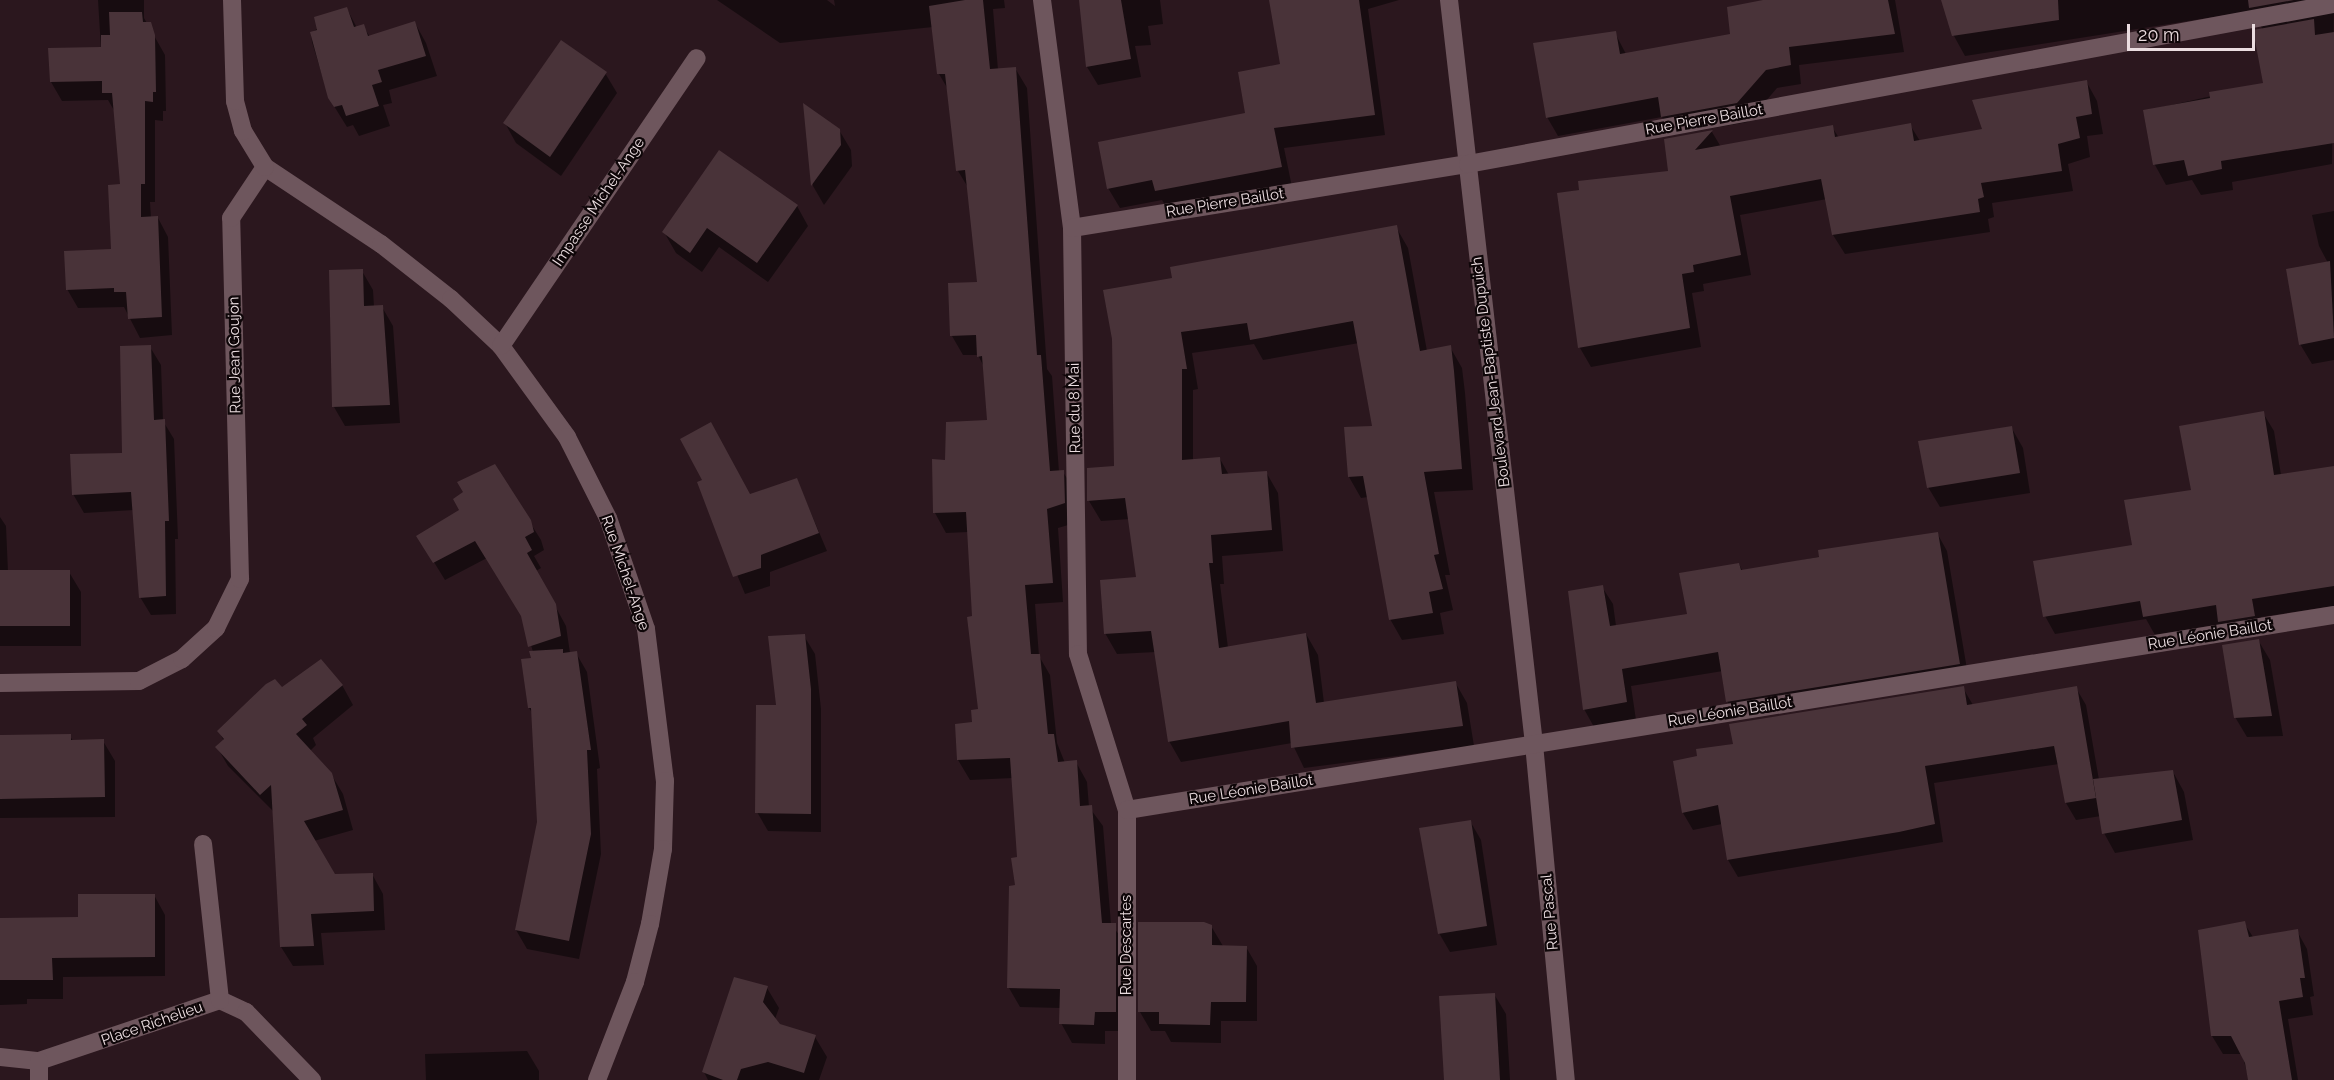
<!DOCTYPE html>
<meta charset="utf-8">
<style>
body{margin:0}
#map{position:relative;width:2334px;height:1080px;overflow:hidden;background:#2b171e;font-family:Raleway,sans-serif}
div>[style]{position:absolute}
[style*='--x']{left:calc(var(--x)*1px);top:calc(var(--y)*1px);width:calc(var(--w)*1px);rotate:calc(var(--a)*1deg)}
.shadow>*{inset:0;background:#0007}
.building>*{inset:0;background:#493339}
.street>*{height:18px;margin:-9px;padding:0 9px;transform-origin:9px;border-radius:9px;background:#6e565d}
span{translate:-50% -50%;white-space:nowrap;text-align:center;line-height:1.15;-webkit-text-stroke:4.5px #0e0608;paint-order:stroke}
.street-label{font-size:15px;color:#ebdde0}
.scale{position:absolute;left:2127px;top:24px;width:128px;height:27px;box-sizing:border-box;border:3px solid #ebdde0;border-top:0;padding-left:8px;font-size:18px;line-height:21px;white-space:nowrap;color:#ebdde0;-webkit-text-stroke:4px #0e0608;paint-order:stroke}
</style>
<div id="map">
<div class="shadow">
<div style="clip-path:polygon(98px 0,144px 0,144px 18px,165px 55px,166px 111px,163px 111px,163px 121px,155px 120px,155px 202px,150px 202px,151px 218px,158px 218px,168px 237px,172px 335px,140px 338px,124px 307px,78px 308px,67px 289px,113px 251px,122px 186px,115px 112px,108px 100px,62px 101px,51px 82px,50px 50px,101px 49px)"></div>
<div style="clip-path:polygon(717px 0,827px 0,835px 6px,834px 0,1004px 0,1005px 8px,993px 9px,998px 70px,1015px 68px,1027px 88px,1047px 369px,1052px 376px,1059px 472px,1063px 472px,1075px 491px,1075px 523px,1058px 528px,1063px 602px,1035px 604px,1039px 656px,1050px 675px,1057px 743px,1065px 763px,1076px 762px,1087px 782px,1089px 807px,1103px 826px,1111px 924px,1126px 944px,1126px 1031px,1105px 1031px,1105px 1044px,1072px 1043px,1061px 1023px,1061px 1008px,1020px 1007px,1009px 988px,1019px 858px,1013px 778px,970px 780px,958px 760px,956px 725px,974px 723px,980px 711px,968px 532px,946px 533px,935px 513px,934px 461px,946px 461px,988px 422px,984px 367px,978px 355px,963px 355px,952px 336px,978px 284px,969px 189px,958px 171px,949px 91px,939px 74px,933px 27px,780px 43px)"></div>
<div style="clip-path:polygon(1080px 0,1160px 0,1163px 24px,1148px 26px,1151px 45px,1135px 46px,1141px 77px,1098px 85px,1087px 67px)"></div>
<div style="clip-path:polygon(1270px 0,1399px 0,1368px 9px,1385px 135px,1284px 148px,1292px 187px,1168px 210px,1162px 200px,1120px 208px,1108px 188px,1247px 114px,1282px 65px)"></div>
<div style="clip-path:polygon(1771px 0,1895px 0,1904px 52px,1799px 65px,1801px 84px,1777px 88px,1748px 122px,1673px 135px,1662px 117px,1558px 136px,1547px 117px,1615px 33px,1626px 54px,1732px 35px)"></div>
<div style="clip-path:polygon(1942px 0,2334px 0,2332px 164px,2232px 182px,2233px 190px,2201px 195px,2192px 180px,2166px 185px,2155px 165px,2145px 111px,2265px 84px,2263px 30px,2252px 11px,1965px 56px,1954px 36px)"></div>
<div style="clip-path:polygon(347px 9px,357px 28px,363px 26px,370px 37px,415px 23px,426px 43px,437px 76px,389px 90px,392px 103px,383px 105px,390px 126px,359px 136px,353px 125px,347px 127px,329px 98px,312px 42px,311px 33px)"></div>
<div style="clip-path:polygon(605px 73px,617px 93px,561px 176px,516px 143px,505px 123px)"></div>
<div style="clip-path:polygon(2086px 81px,2097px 101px,2103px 134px,2087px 136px,2090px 157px,2068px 164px,2073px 191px,1992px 203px,1994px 217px,1988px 219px,1990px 232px,1845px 254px,1833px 235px,1827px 199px,1740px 215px,1751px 275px,1703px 284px,1704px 291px,1692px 293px,1701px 347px,1591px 367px,1580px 348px,1559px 194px,1670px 172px,1665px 141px,1712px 132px,1721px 147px,1832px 127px,1839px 138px,1910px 125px,1920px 141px,1984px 130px)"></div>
<div style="clip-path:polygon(805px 106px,839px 130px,851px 150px,852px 166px,824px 205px,813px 186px)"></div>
<div style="clip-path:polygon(797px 206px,808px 226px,768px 282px,719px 247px,702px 272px,676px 253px,664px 232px)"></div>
<div style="clip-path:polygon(2334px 211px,2334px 360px,2312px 364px,2300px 344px,2328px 263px,2319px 246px,2312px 215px)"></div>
<div style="clip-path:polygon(1396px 227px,1408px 248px,1427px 351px,1450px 347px,1462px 368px,1465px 393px,1473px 490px,1434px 492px,1450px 575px,1445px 575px,1453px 610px,1440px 613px,1444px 634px,1402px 640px,1390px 619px,1368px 497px,1361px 498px,1349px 477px,1373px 427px,1359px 343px,1263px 360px,1254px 344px,1192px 353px,1198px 389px,1193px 390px,1193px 461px,1220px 459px,1229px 475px,1266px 472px,1278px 493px,1283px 551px,1222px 556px,1224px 584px,1220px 584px,1228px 648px,1306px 634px,1318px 655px,1324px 703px,1455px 682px,1467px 703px,1474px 746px,1304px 768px,1292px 743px,1181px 762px,1169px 741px,1156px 652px,1117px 654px,1105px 633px,1138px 579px,1130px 519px,1101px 521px,1089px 501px,1115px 467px,1174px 280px)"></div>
<div style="clip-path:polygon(362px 271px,373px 290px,374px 307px,382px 307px,393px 326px,400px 423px,345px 426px,334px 407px)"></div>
<div style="clip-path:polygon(150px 347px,161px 365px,163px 421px,174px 439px,178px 539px,175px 539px,176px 614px,151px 615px,140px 597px,134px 510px,84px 513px,73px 494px,124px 455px)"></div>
<div style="clip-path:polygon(2263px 413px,2274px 431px,2281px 475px,2334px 467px,2334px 606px,2261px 617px,2264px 635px,2221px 624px,2155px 635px,2146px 619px,2055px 634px,2045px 616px,2133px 546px,2192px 491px)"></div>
<div style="clip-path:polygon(2011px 427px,2023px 448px,2030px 493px,1940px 507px,1928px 487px)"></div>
<div style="clip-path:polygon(494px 465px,541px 540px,544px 550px,534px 556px,541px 568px,536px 571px,566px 626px,570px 653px,576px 653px,587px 672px,600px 768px,597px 769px,601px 854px,579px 959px,527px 949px,516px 930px,538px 822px,533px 714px,529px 708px,533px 652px,523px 617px,487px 558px,445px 580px,429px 554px)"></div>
<div style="clip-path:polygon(797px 480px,827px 551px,770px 572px,770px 586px,745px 594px,699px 483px,750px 496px)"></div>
<div style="clip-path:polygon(0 517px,6px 526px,8px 572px,69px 572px,81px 592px,81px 646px,0 646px)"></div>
<div style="clip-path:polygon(1937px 533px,1947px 551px,1969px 681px,1738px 719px,1727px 701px,1723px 671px,1631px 686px,1636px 720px,1594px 727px,1584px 709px,1602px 587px,1613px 604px,1616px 626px,1688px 615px,1739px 564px,1743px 572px)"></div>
<div style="clip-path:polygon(804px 636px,815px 654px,821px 709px,821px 832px,768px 831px,757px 812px,778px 707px)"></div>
<div style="clip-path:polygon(2258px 640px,2270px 660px,2283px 736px,2247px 737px,2235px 717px)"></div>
<div style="clip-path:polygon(342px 685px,353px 705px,313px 738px,316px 745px,310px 751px,331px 774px,343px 794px,353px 830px,314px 841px,335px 875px,372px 874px,383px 894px,385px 930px,321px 933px,324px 965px,293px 966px,281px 947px,274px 812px,228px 766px,217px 747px,224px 741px,219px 732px,282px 689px)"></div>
<div style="clip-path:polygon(1963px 688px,1973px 705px,2076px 688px,2086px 705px,2099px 780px,2173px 772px,2184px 792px,2193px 840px,2115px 853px,2104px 833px,2101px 816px,2076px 820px,2066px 803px,2059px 764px,1934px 783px,1943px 842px,1738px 877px,1728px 860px,1722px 824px,1693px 830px,1683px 813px,1699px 757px)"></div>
<div style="clip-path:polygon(0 736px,70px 736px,73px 741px,103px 741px,115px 761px,115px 817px,0 818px)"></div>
<div style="clip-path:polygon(1470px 821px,1481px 840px,1497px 945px,1450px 952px,1439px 933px)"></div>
<div style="clip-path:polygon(154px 895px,165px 915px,165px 976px,63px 977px,63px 999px,27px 999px,27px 1004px,0 1005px,0 919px,79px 918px)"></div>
<div style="clip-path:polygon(2244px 923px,2253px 937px,2297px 931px,2307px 949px,2314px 996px,2310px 997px,2313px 1015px,2288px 1019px,2298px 1080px,2249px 1080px,2242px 1054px,2223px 1054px,2212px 1036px)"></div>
<div style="clip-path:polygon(1211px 926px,1223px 946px,1246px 947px,1257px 966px,1257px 1021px,1221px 1021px,1221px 1043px,1171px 1042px,1165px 1031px,1151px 1031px,1140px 1012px)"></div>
<div style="clip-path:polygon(767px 988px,779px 1008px,775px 1019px,779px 1025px,815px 1037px,827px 1057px,819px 1080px,708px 1080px,704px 1072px)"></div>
<div style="clip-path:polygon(1494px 994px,1506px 1014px,1510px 1080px,1446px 1080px)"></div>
<div style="clip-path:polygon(527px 1051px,539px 1071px,539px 1080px,426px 1080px,425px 1054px)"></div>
</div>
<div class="building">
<div style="clip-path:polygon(965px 0,983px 0,990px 69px,1016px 67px,1037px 355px,1041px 355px,1050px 471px,1064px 470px,1065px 503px,1047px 509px,1053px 583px,1025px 585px,1031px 654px,1040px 654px,1048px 734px,1054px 734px,1058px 762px,1077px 760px,1080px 806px,1092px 805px,1102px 923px,1116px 923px,1116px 1012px,1095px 1012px,1094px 1025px,1059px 1024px,1060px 989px,1007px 988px,1009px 886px,1015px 885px,1011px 858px,1017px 857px,1010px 758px,957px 760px,955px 724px,972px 722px,971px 710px,978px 709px,967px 617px,972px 616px,966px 512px,933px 513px,932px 459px,945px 460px,946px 422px,987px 420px,982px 356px,977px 357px,976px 335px,950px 336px,948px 283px,977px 282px,965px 170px,956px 171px,945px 74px,937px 74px,929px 6px)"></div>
<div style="clip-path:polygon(1079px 0,1121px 0,1131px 59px,1086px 67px)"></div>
<div style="clip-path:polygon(1269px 0,1359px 0,1375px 115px,1274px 128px,1282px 167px,1155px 191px,1152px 180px,1107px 189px,1098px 142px,1245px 113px,1238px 72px,1280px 64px)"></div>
<div style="clip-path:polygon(1763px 0,1888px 0,1895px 34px,1789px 47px,1791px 65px,1766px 70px,1737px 103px,1661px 117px,1658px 97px,1546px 118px,1533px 43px,1616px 31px,1620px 54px,1730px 34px,1727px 7px)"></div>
<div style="clip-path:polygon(1941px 0,2058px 0,2059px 20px,1952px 36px)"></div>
<div style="clip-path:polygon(2248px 0,2294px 0,2249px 8px)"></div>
<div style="clip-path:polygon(347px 7px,354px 27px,364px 24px,368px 36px,415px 21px,426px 56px,378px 70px,382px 82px,372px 85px,379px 106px,346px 116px,342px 105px,334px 107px,328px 98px,310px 32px,317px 30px,314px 17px)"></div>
<div style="clip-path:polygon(109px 12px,142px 12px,143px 22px,151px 22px,155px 35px,156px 92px,153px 92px,153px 102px,145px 101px,145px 184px,133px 184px,141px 184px,141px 217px,158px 216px,162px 317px,128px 319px,126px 292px,114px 292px,114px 288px,66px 290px,64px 251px,111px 249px,108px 185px,120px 184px,112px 93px,102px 93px,102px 81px,50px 82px,48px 48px,101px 47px,101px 35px,110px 35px)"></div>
<div style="clip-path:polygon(2314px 19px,2315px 35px,2334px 32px,2334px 143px,2221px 161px,2222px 169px,2188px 176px,2184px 160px,2153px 165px,2143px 110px,2210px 98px,2209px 92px,2263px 83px,2253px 30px)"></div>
<div style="clip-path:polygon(561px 40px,607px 72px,550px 157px,503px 123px)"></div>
<div style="clip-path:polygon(2087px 80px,2092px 114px,2076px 117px,2080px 138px,2058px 144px,2062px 171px,1981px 183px,1984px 197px,1978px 199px,1980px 212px,1832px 235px,1821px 179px,1730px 196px,1741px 255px,1693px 265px,1694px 272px,1682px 274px,1690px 328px,1578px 348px,1557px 193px,1579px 190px,1578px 181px,1668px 171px,1664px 139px,1713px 130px,1695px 150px,1833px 125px,1835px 137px,1911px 123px,1914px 141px,1982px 129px,1972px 100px)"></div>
<div style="clip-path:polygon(803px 103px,840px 129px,841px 145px,811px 186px)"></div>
<div style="clip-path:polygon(719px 150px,798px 205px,757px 263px,707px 228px,690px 253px,662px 232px)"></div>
<div style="clip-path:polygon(1397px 225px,1420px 351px,1451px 345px,1454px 371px,1462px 469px,1424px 472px,1439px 554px,1434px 555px,1443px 589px,1429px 592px,1433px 613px,1389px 620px,1363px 476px,1348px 477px,1344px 427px,1372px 426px,1353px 321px,1250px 340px,1247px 323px,1181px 332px,1187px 369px,1182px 369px,1182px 460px,1220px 457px,1222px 474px,1267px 471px,1272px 530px,1211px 535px,1213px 563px,1209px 563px,1219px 648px,1306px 633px,1316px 703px,1456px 681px,1463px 726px,1291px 748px,1289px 721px,1168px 742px,1151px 631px,1104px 634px,1100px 580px,1136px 577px,1125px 498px,1087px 501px,1087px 468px,1114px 466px,1112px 339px,1103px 290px,1172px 278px,1170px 267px)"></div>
<div style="clip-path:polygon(2330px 261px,2334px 338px,2299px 345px,2286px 269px)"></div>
<div style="clip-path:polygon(363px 269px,364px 306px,383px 305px,390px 405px,332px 407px,329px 270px)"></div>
<div style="clip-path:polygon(151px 345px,154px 420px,165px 419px,169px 521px,165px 521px,166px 596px,139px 598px,131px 492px,72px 495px,70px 454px,122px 453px,120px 346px)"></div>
<div style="clip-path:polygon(2264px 411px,2274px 475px,2334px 466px,2334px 586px,2252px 599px,2255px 616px,2218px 622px,2216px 605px,2143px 617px,2140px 601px,2043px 617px,2033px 561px,2132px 545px,2124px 500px,2191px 490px,2179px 426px)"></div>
<div style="clip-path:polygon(711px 422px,750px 494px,797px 478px,819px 533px,761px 555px,761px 568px,733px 577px,697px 482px,702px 480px,680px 439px)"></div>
<div style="clip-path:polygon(2012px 426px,2020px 473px,1927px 488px,1918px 441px)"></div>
<div style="clip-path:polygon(495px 464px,531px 520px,534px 532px,525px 537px,532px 550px,527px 553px,556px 604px,561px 636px,528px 647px,521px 616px,475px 541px,433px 563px,416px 536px,459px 510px,453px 499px,463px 492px,457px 482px)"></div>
<div style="clip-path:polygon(1938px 532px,1960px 664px,1726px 702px,1718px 652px,1622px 669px,1627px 702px,1583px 710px,1568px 591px,1603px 585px,1610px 626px,1687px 614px,1679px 573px,1739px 563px,1741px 570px,1819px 557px,1818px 550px)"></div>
<div style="clip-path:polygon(0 570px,70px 570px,70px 626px,0 626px)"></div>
<div style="clip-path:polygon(805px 634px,811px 689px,811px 814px,755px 813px,756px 705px,776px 705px,768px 636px)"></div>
<div style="clip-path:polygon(2259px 639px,2272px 716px,2234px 718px,2222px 645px)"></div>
<div style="clip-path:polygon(563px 649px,563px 653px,577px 651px,591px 750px,587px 750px,591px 834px,569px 941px,515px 930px,537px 822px,531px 708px,528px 708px,521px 659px,531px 658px,529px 651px)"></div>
<div style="clip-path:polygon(321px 659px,343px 685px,302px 719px,307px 725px,296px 734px,332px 773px,343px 810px,304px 821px,335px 874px,373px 873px,374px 911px,311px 914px,314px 946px,280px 947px,271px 785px,260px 795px,215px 747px,224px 739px,217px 731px,266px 684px,275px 679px,282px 687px)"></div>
<div style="clip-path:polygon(1964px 686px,1967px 705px,2077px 686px,2096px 798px,2065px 803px,2054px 746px,1925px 766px,1935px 824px,1899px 832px,1727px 860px,1718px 805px,1682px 813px,1673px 761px,1697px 756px,1696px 749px,1733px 744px,1729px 724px)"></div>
<div style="clip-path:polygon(71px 734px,71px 740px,104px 739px,105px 797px,0 799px,0 735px)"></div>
<div style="clip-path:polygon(2173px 770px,2182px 820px,2102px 834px,2093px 779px)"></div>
<div style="clip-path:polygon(1471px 820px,1487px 926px,1438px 934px,1419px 828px)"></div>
<div style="clip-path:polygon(78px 894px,155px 894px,155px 957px,52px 958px,53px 980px,0 980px,0 918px,78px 917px)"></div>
<div style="clip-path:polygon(2245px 921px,2249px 937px,2298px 929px,2305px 978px,2300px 978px,2303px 997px,2279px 1001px,2292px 1080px,2248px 1080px,2245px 1063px,2231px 1036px,2211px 1036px,2198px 930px)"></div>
<div style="clip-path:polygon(1138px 922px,1204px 922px,1212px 925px,1212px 945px,1247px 946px,1246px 1002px,1211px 1002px,1210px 1025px,1159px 1024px,1159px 1012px,1138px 1012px)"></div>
<div style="clip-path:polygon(734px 977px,768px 986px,763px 1002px,780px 1024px,816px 1035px,804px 1073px,768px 1062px,741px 1069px,737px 1080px,723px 1080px,702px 1072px)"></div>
<div style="clip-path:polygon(1495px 993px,1500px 1080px,1444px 1080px,1439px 996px)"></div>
</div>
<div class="street">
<div style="--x:1042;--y:0;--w:230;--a:82.5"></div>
<div style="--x:1072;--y:228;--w:426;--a:89.2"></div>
<div style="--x:1078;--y:654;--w:164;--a:72.6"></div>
<div style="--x:1127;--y:810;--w:270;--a:90"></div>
<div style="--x:1449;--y:0;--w:749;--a:83.48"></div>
<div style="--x:1534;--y:744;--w:338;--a:84.6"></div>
<div style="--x:265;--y:167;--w:139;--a:33.6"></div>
<div style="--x:381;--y:244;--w:89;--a:38.2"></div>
<div style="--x:451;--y:299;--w:69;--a:43.2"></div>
<div style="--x:501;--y:346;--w:112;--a:54"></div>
<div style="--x:567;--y:437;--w:91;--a:63.2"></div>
<div style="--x:608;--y:518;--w:117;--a:71.1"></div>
<div style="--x:646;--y:629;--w:153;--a:82.9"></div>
<div style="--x:665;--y:781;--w:68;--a:91.7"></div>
<div style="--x:663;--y:849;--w:76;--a:99.8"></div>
<div style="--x:650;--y:924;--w:60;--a:104.5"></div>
<div style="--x:635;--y:982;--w:105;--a:111.2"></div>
<div style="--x:1072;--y:228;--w:401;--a:-9.2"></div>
<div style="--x:1468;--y:164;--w:881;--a:-10.47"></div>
<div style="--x:501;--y:346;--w:348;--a:-55.8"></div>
<div style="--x:0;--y:683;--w:139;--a:-0.8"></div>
<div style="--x:139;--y:681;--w:48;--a:-27.1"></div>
<div style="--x:182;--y:659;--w:46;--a:-42.4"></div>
<div style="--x:216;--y:628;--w:55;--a:-63.9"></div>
<div style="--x:240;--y:579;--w:361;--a:-91.4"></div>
<div style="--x:231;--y:218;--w:61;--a:-56.3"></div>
<div style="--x:265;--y:167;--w:42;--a:-121.4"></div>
<div style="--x:243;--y:131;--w:31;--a:-105"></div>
<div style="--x:235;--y:101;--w:101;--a:-91.7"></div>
<div style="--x:1127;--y:810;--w:1223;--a:-9.18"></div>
<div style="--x:220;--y:1000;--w:29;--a:25"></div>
<div style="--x:246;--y:1012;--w:95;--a:45.9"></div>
<div style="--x:0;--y:1057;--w:39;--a:6"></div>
<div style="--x:39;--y:1061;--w:191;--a:-18.6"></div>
<div style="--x:220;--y:1000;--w:157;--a:-96.2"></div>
<div style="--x:39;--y:1061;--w:19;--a:90"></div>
</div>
<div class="street-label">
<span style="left:1704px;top:120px;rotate:-10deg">Rue Pierre Baillot</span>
<span style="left:599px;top:202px;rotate:-56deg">Impasse Michel-Ange</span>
<span style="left:1225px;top:203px;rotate:-9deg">Rue Pierre Baillot</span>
<span style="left:235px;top:355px;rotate:-91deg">Rue Jean Goujon</span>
<span style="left:1491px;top:372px;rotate:-97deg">Boulevard Jean-Baptiste Dupuich</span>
<span style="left:1075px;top:408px;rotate:-91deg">Rue du 8 Mai</span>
<span style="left:625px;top:573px;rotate:71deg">Rue Michel-Ange</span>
<span style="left:2210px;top:635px;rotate:-9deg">Rue Léonie Baillot</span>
<span style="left:1730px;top:712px;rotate:-9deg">Rue Léonie Baillot</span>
<span style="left:1251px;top:790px;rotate:-9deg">Rue Léonie Baillot</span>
<span style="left:1550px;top:912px;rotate:-95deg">Rue Pascal</span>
<span style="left:1127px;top:945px;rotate:-90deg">Rue Descartes</span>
<span style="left:152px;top:1024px;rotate:-19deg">Place Richelieu</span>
</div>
<div class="scale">20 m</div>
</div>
